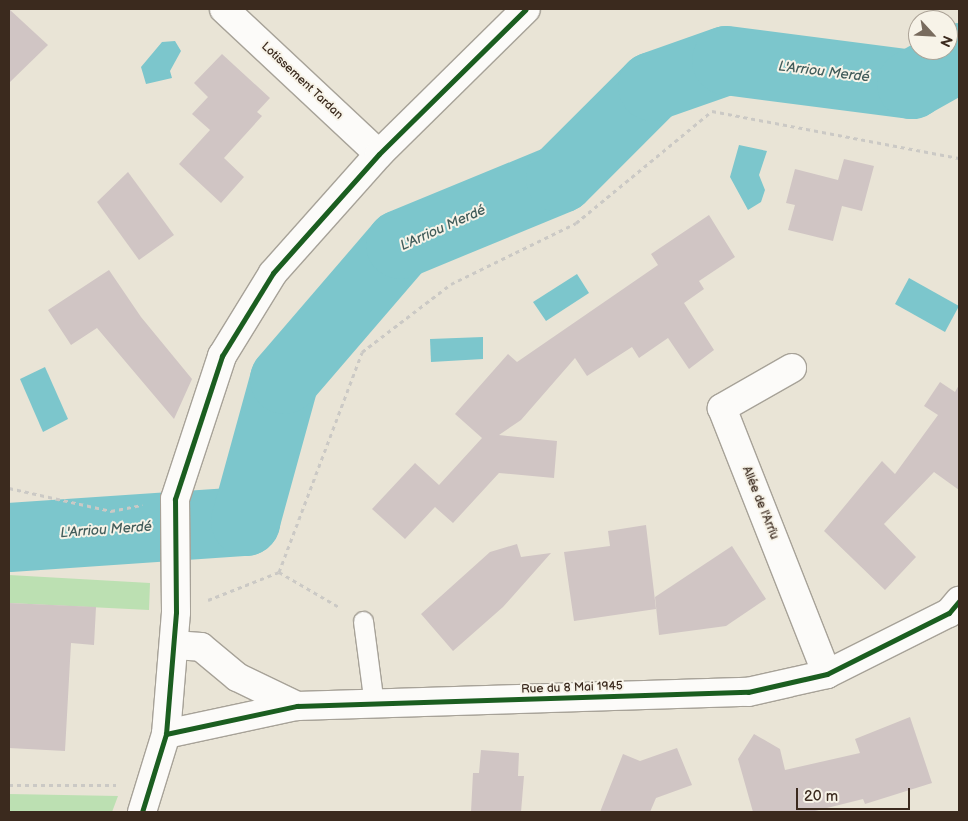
<!DOCTYPE html>
<meta charset="utf-8">
<style>
body{margin:0}
#map{position:relative;width:968px;height:821px;overflow:hidden;background:#e9e4d6;font-family:"Balsamiq Sans",sans-serif}
div>[style]{position:absolute}
[style*='--x']{left:calc(var(--x)*1px);top:calc(var(--y)*1px);width:calc(var(--w)*1px);rotate:calc(var(--a)*1deg)}
.green>*{inset:0;background:#bce0b2}
.water>*{inset:0;background:#7cc6cc}
.river>*{height:69px;margin:-34.5px;padding:0 34.5px;transform-origin:34.5px;border-radius:34.5px;background:#7cc6cc}
.building>*{inset:0;background:#d0c5c4}
.path>*{height:3px;margin-top:-1.5px;transform-origin:0;background:repeating-linear-gradient(90deg,#cbc9c5 0 4px,transparent 0 8px)}
.roads{filter:drop-shadow(1px 0 #a7a298) drop-shadow(-1px 0 #a7a298) drop-shadow(0 1px #a7a298) drop-shadow(0 -1px #a7a298)}
.service>*{height:19px;margin:-9.5px;padding:0 9.5px;transform-origin:9.5px;border-radius:9.5px;background:#fcfbf9}
.minor>*{height:28px;margin:-14px;padding:0 14px;transform-origin:14px;border-radius:14px;background:#fcfbf9}
.cycleway>*{height:5px;margin:-2.5px;padding:0 2.5px;transform-origin:2.5px;border-radius:2.5px;background:#1b5e20}
span{translate:-50% -50%;white-space:nowrap;text-align:center;line-height:1.15;-webkit-text-stroke:4px #f7f3e8;paint-order:stroke}
.street-label{font-size:12px;color:#3b2a1e}
.water-label{font-size:14px;color:#415c5a;font-style:italic}
.frame{position:absolute;inset:0;border:10px solid #3b2a1e;pointer-events:none}
.north{position:absolute;left:908px;top:10px;width:50px;height:50px;box-sizing:border-box;background:#f7f3e8;border:1px solid #aca397;border-radius:50%;rotate:115deg;font-size:14px;font-weight:700;line-height:20px;text-align:center;color:#3b2a1e}
.north::after{content:'';display:block;margin:auto;width:18px;height:22px;background:#786b5e;clip-path:polygon(50% 0,100% 100%,50% 72%,0 100%)}
.scale{position:absolute;left:796px;top:788px;width:114px;height:22px;box-sizing:border-box;border:2px solid #3b2a1e;border-top:0;padding-left:6px;font-size:15px;line-height:18px;white-space:nowrap;color:#3b2a1e;-webkit-text-stroke:4px #f7f3e8;paint-order:stroke}
</style>
<div id="map">
<div class="green">
<div style="clip-path:polygon(9px 575px,150px 583px,149px 610px,9px 603px)"></div>
<div style="clip-path:polygon(9px 794px,118px 796px,112px 812px,9px 812px)"></div>
</div>
<div class="water">
<div style="clip-path:polygon(175px 41px,181px 51px,170px 71px,172px 78px,146px 84px,141px 67px,162px 42px)"></div>
<div style="clip-path:polygon(739px 145px,767px 151px,759px 175px,765px 190px,761px 202px,748px 210px,730px 177px)"></div>
<div style="clip-path:polygon(577px 274px,589px 293px,546px 321px,533px 302px)"></div>
<div style="clip-path:polygon(909px 278px,959px 306px,945px 332px,895px 304px)"></div>
<div style="clip-path:polygon(483px 337px,483px 359px,431px 362px,430px 339px)"></div>
<div style="clip-path:polygon(45px 367px,68px 419px,43px 432px,20px 379px)"></div>
</div>
<div class="river">
<div style="--x:9;--y:537;--w:237;--a:-3.9"></div>
<div style="--x:245;--y:521;--w:147;--a:-74.6"></div>
<div style="--x:284;--y:379;--w:178;--a:-49.3"></div>
<div style="--x:400;--y:244;--w:173;--a:-22.4"></div>
<div style="--x:560;--y:178;--w:130;--a:-45"></div>
<div style="--x:652;--y:86;--w:78;--a:-19.4"></div>
<div style="--x:726;--y:60;--w:187;--a:7.4"></div>
<div style="--x:911;--y:84;--w:55;--a:-29.4"></div>
</div>
<div class="building">
<div style="clip-path:polygon(9px 9px,48px 45px,9px 83px)"></div>
<div style="clip-path:polygon(222px 54px,270px 98px,257px 112px,262px 116px,224px 158px,244px 177px,221px 203px,179px 164px,210px 130px,192px 114px,208px 97px,194px 83px)"></div>
<div style="clip-path:polygon(844px 159px,874px 166px,862px 211px,842px 206px,833px 241px,788px 230px,795px 205px,786px 203px,795px 169px,838px 180px)"></div>
<div style="clip-path:polygon(128px 172px,174px 235px,139px 260px,97px 202px)"></div>
<div style="clip-path:polygon(709px 215px,735px 257px,699px 281px,704px 289px,684px 303px,714px 350px,689px 369px,668px 338px,639px 358px,632px 347px,587px 376px,575px 358px,521px 420px,499px 435px,557px 441px,554px 478px,499px 473px,453px 523px,435px 507px,405px 539px,372px 509px,415px 463px,439px 485px,482px 438px,455px 414px,508px 354px,517px 362px,658px 265px,651px 254px)"></div>
<div style="clip-path:polygon(109px 270px,141px 317px,192px 379px,174px 419px,97px 328px,71px 345px,48px 310px)"></div>
<div style="clip-path:polygon(940px 382px,955px 392px,959px 385px,959px 490px,934px 472px,884px 524px,916px 557px,885px 590px,824px 531px,882px 461px,895px 474px,938px 415px,924px 406px)"></div>
<div style="clip-path:polygon(646px 525px,656px 609px,574px 621px,564px 552px,610px 546px,608px 531px)"></div>
<div style="clip-path:polygon(517px 544px,521px 557px,551px 553px,503px 607px,453px 651px,421px 614px,490px 552px)"></div>
<div style="clip-path:polygon(732px 546px,766px 599px,726px 626px,659px 635px,655px 597px)"></div>
<div style="clip-path:polygon(9px 603px,96px 607px,94px 645px,71px 643px,65px 751px,9px 748px)"></div>
<div style="clip-path:polygon(910px 717px,932px 783px,865px 804px,863px 799px,811px 812px,753px 812px,738px 759px,754px 734px,780px 749px,785px 770px,860px 753px,855px 739px)"></div>
<div style="clip-path:polygon(677px 748px,692px 785px,656px 798px,650px 812px,600px 812px,623px 754px,640px 761px)"></div>
<div style="clip-path:polygon(481px 750px,519px 753px,518px 776px,524px 776px,521px 812px,471px 812px,473px 773px,479px 773px)"></div>
</div>
<div class="path">
<div style="--x:9;--y:488;--w:105;--a:12.7"></div>
<div style="--x:111;--y:511;--w:32;--a:-11"></div>
<div style="--x:279;--y:572;--w:69;--a:30.3"></div>
<div style="--x:208;--y:600;--w:76;--a:-21.5"></div>
<div style="--x:279;--y:572;--w:235;--a:-69.3"></div>
<div style="--x:362;--y:352;--w:112;--a:-37.4"></div>
<div style="--x:451;--y:284;--w:139;--a:-26"></div>
<div style="--x:576;--y:223;--w:176;--a:-39.5"></div>
<div style="--x:712;--y:111;--w:251;--a:10.8"></div>
<div style="--x:9;--y:785;--w:107;--a:0"></div>
</div>
<div class="roads">
<div class="service">
<div style="--x:363;--y:621;--w:84;--a:82.5"></div>
</div>
<div class="minor">
<div style="--x:224;--y:9;--w:212;--a:43.1"></div>
<div style="--x:792;--y:368;--w:81;--a:150.3"></div>
<div style="--x:722;--y:408;--w:286;--a:68.5"></div>
<div style="--x:174;--y:645;--w:27;--a:4"></div>
<div style="--x:201;--y:647;--w:47;--a:39.8"></div>
<div style="--x:237;--y:677;--w:67;--a:25.8"></div>
<div style="--x:166;--y:734;--w:134;--a:-12.1"></div>
<div style="--x:297;--y:706;--w:451;--a:-1.8"></div>
<div style="--x:748;--y:692;--w:81;--a:-12.8"></div>
<div style="--x:827;--y:674;--w:136;--a:-26.6"></div>
<div style="--x:949;--y:613;--w:16;--a:-50"></div>
<div style="--x:142;--y:812;--w:82;--a:-72.9"></div>
<div style="--x:166;--y:734;--w:122;--a:-85.3"></div>
<div style="--x:176;--y:612;--w:113;--a:-90.5"></div>
<div style="--x:175;--y:499;--w:151;--a:-71.8"></div>
<div style="--x:222;--y:356;--w:97;--a:-58.4"></div>
<div style="--x:273;--y:273;--w:159;--a:-48.3"></div>
<div style="--x:379;--y:154;--w:206;--a:-44.6"></div>
</div>
</div>
<div class="cycleway">
<div style="--x:166;--y:734;--w:134;--a:-12.1"></div>
<div style="--x:297;--y:706;--w:451;--a:-1.8"></div>
<div style="--x:748;--y:692;--w:81;--a:-12.8"></div>
<div style="--x:827;--y:674;--w:136;--a:-26.6"></div>
<div style="--x:949;--y:613;--w:16;--a:-50"></div>
<div style="--x:142;--y:812;--w:82;--a:-72.9"></div>
<div style="--x:166;--y:734;--w:122;--a:-85.3"></div>
<div style="--x:176;--y:612;--w:113;--a:-90.5"></div>
<div style="--x:175;--y:499;--w:151;--a:-71.8"></div>
<div style="--x:222;--y:356;--w:97;--a:-58.4"></div>
<div style="--x:273;--y:273;--w:159;--a:-48.3"></div>
<div style="--x:379;--y:154;--w:206;--a:-44.6"></div>
</div>
<div class="street-label">
<span style="left:302px;top:81px;rotate:43deg">Lotissement Tardan</span>
<span style="left:760px;top:503px;rotate:68deg">Allée de l'Arrïu</span>
<span style="left:572px;top:688px;rotate:-2deg">Rue du 8 Mai 1945</span>
</div>
<div class="water-label">
<span style="left:824px;top:72px;rotate:7deg">L'Arriou Merdé</span>
<span style="left:443px;top:228px;rotate:-24deg">L'Arriou Merdé</span>
<span style="left:106px;top:530px;rotate:-4deg">L'Arriou Merdé</span>
</div>
<div class="frame"></div>
<div class="north">N</div>
<div class="scale">20 m</div>
</div>
